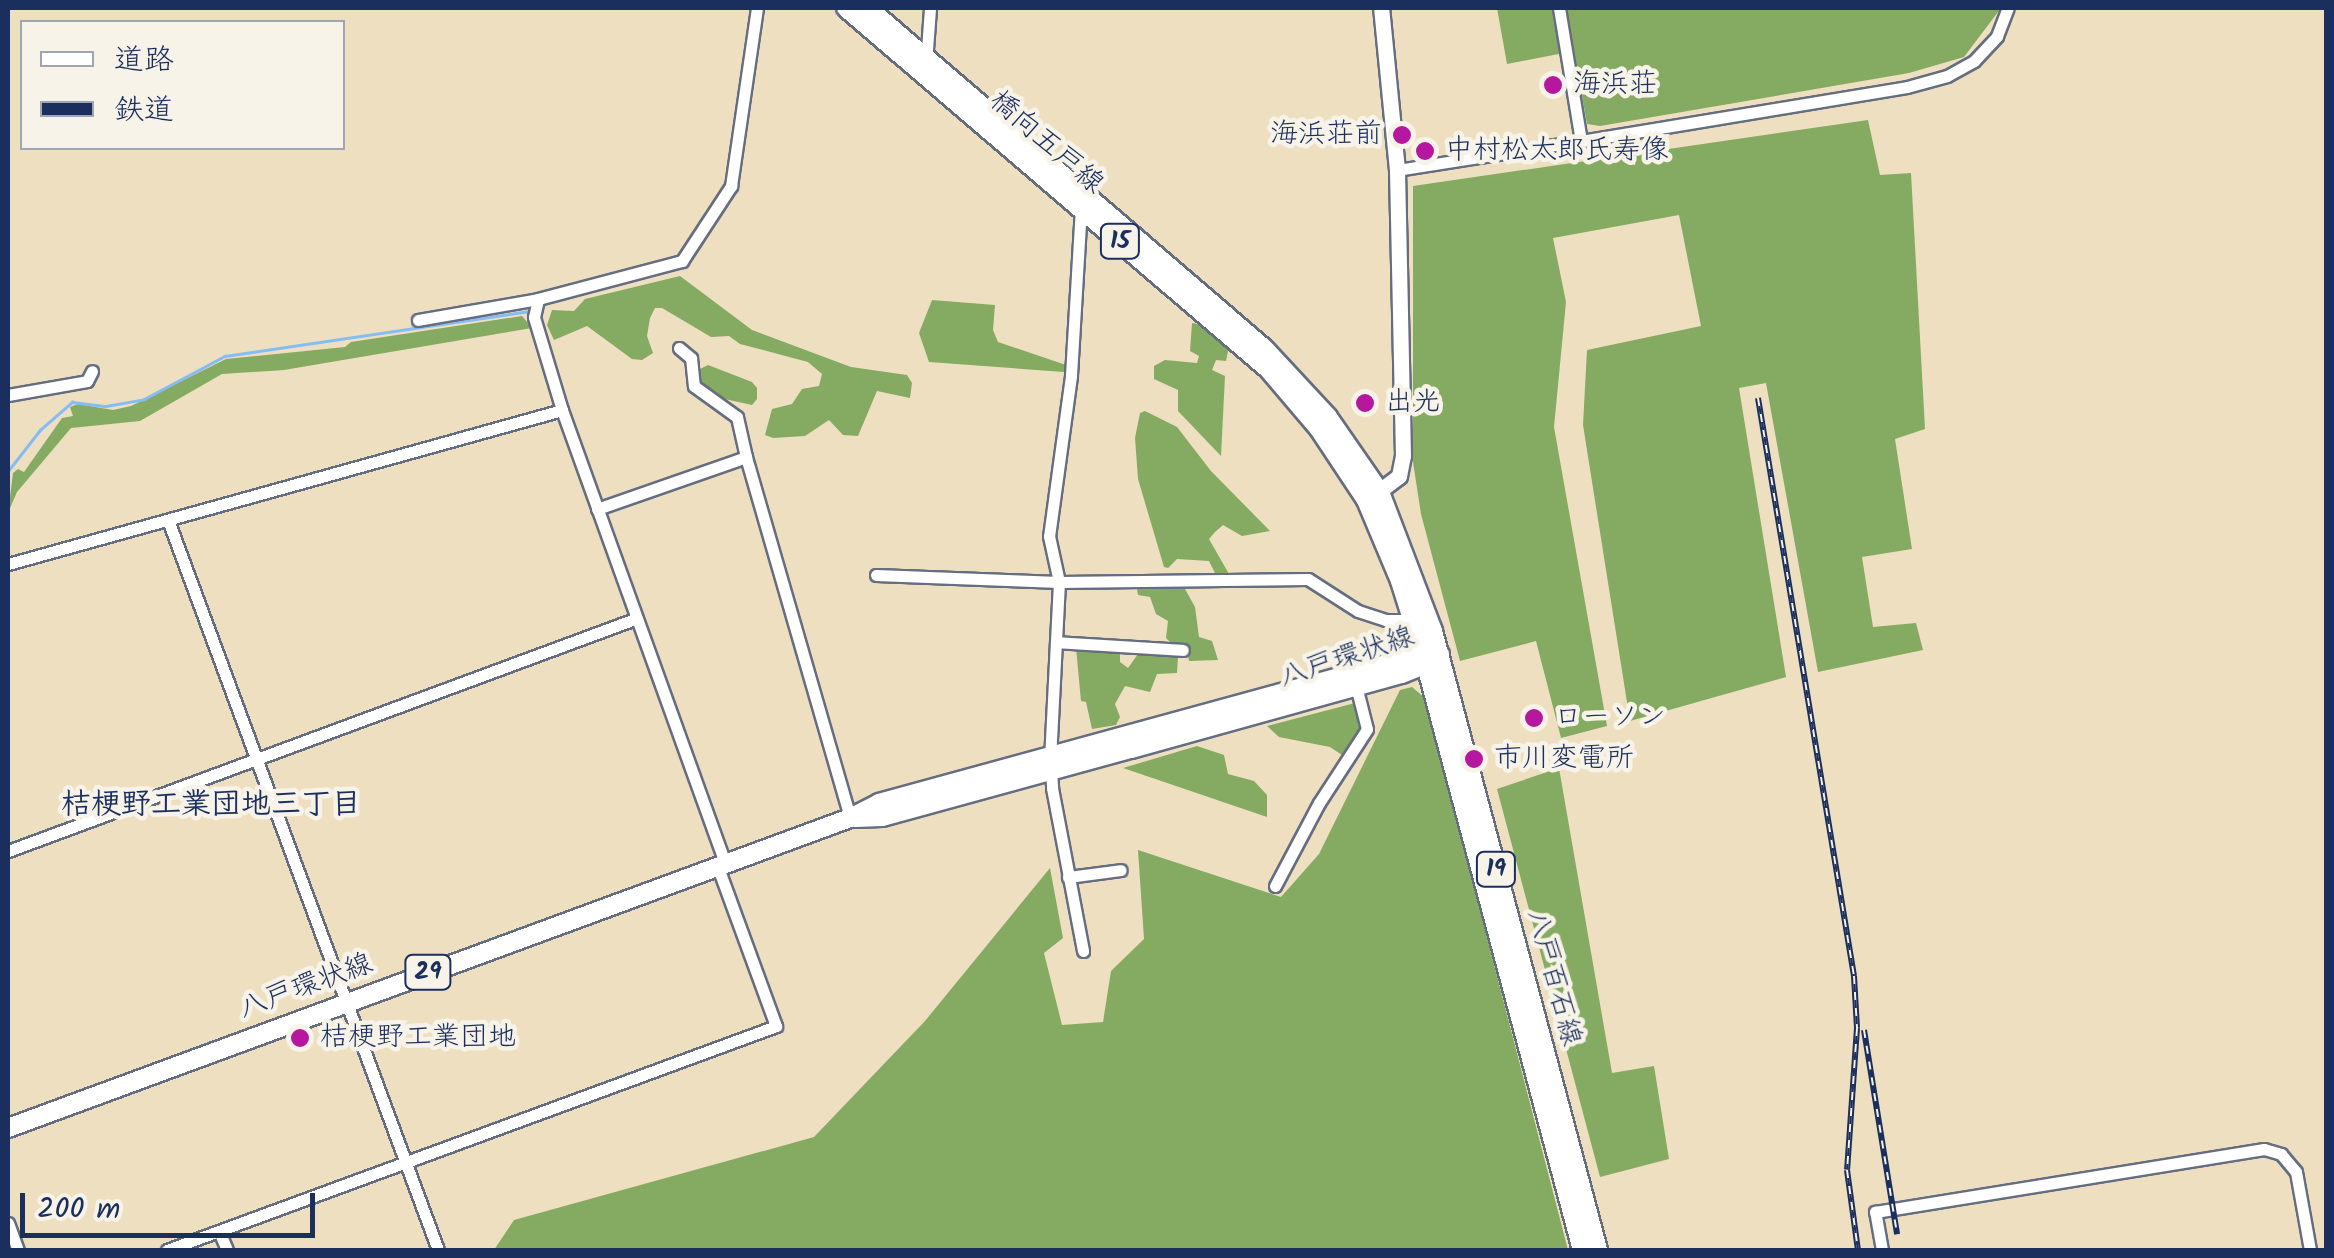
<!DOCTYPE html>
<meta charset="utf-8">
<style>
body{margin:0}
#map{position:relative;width:2334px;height:1258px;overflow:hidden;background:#eedfc0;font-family:Kalam,"Klee One",sans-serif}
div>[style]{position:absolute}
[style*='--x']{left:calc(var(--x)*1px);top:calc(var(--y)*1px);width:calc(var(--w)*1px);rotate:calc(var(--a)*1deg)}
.forest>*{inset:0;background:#84ab61}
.stream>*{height:2.5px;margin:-1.25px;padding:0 1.25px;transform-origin:1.25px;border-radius:1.25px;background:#84bcf5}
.roads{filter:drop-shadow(2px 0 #656d80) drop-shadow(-2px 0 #656d80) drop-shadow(0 2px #656d80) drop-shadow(0 -2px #656d80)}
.street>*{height:11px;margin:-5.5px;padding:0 5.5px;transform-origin:5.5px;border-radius:5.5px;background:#fff}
.secondary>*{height:15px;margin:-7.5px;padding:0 7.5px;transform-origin:7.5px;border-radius:7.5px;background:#fff}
.primary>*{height:18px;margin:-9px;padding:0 9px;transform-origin:9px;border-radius:9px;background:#fff}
.rail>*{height:6px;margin-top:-3px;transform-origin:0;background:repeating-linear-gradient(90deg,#f7f3e8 0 8px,#1b2f5e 0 16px);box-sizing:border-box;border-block:2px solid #1b2f5e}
.dots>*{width:28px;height:28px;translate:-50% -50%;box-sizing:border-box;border:5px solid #f7f3e8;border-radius:50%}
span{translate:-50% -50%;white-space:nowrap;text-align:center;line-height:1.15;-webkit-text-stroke:9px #f7f3e8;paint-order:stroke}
.shield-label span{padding:2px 8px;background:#f7f3e8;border:2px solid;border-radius:8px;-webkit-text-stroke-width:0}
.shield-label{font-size:25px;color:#1b2f5e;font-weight:700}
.poi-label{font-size:28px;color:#1b2f5e}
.left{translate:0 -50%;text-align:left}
.right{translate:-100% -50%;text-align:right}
.street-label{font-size:28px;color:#1b2f5e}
.neighbourhood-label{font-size:30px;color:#1b2f5e;font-weight:700}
.frame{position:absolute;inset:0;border:10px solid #1b2f5e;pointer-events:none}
.legend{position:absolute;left:20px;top:20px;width:325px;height:130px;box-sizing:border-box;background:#f7f3e8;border:2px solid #9fa5b1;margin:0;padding:12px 18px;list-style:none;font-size:30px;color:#1b2f5e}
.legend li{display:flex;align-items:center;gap:20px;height:50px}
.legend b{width:50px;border:2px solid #9fa5b1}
.scale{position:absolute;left:20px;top:1193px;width:295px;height:45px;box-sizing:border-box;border:5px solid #1b2f5e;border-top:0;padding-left:12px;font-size:30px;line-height:35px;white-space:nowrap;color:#1b2f5e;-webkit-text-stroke:8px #f7f3e8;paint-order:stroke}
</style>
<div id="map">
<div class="forest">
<div style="clip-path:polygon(1497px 8px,2001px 8px,1964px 57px,1909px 73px,1600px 126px,1587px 124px,1574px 51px,1507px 64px)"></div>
<div style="clip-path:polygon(1868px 120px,1880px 175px,1911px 173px,1925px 429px,1895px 439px,1912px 549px,1862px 557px,1873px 627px,1916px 623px,1923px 650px,1818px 672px,1766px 383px,1739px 388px,1786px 677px,1630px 721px,1583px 425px,1587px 350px,1701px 326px,1679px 215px,1553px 238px,1566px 302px,1554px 427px,1607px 726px,1561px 738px,1536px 641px,1460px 661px,1421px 514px,1413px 462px,1413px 186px)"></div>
<div style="clip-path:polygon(680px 276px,752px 330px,851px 367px,907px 375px,912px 383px,910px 398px,877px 391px,858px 436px,843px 435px,829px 420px,805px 436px,773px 438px,765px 435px,772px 409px,792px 404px,802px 389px,819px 386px,822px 374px,808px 362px,740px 344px,729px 336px,711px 337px,662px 308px,655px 308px,650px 318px,647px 336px,653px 353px,642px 360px,632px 359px,587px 326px,554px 340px,547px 325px,552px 310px,574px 311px,585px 299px)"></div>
<div style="clip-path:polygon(932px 300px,995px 305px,993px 330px,998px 342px,1066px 365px,1064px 372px,929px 362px,919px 333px)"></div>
<div style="clip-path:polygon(522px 316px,532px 328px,284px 370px,222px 374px,140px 421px,71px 428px,17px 492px,8px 513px,13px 473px,18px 469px,24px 472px,62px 418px,73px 416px,70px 407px,78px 404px,113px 410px,131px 406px,226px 359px,345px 347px,351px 342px)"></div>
<div style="clip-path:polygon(1192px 323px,1202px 325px,1229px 346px,1226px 361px,1216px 360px,1212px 370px,1225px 376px,1221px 456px,1178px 411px,1178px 390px,1154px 379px,1154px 366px,1165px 360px,1197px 363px,1199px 356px,1190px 351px)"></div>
<div style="clip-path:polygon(708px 365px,752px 382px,757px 388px,757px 399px,752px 405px,711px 396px,700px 387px,696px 371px)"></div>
<div style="clip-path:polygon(1145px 411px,1177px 427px,1211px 471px,1270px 531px,1242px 536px,1223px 525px,1215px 532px,1209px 539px,1229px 574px,1216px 575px,1209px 561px,1177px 559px,1168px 568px,1164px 567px,1138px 479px,1135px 438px,1140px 413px)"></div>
<div style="clip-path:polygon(1137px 589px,1185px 589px,1195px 607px,1199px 637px,1212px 641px,1218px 660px,1189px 661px,1187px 648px,1175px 647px,1166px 638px,1168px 621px,1156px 614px,1150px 597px,1138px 595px)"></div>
<div style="clip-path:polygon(1076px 648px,1120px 652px,1120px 662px,1128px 668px,1138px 654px,1178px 657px,1177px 673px,1157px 674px,1150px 692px,1125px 686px,1115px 704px,1120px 717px,1116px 725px,1092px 729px,1086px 702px,1081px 701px)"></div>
<div style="clip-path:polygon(1412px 687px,1425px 698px,1568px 1250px,494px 1250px,514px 1220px,814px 1137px,925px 1021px,1050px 868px,1063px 938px,1044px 953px,1062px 1025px,1103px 1022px,1111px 971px,1144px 939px,1138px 850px,1281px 897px,1319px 854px,1400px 690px)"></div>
<div style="clip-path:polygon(1355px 703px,1364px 728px,1342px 755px,1330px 747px,1279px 737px,1267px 726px)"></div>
<div style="clip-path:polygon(1197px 746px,1224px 755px,1228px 774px,1254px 781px,1267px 795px,1267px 817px,1123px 768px)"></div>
<div style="clip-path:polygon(1559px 768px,1612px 1073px,1654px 1066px,1669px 1159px,1600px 1177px,1497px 789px)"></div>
</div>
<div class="stream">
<div style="--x:8;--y:471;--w:52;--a:-52"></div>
<div style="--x:40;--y:430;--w:43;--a:-41.2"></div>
<div style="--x:72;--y:402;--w:34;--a:7"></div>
<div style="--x:106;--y:406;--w:39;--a:-10"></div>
<div style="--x:144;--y:399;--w:92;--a:-28"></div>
<div style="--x:225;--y:356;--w:306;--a:-8.4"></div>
</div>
<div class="roads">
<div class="street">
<div style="--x:1559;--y:8;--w:135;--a:80.6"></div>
<div style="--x:1581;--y:141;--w:330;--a:-9.4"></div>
<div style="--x:1907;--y:87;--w:41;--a:-15.4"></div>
<div style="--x:1947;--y:76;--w:31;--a:-29"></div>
<div style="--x:1974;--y:61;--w:34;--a:-47"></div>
<div style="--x:1997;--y:36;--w:30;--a:-69"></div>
<div style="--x:926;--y:63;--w:55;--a:-85.8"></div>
<div style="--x:1397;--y:170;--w:186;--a:-9"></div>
<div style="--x:1081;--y:207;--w:169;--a:93.4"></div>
<div style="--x:1071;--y:376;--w:162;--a:97.8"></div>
<div style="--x:1049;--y:536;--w:47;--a:77.7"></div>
<div style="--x:1059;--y:582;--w:175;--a:92.9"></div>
<div style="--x:1050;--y:757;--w:31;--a:86"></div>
<div style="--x:1052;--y:788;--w:166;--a:79.2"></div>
<div style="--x:418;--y:320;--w:122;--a:-9.9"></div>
<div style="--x:679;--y:348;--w:16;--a:40"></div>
<div style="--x:691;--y:358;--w:28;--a:84"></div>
<div style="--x:694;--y:386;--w:53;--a:35.8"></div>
<div style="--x:737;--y:417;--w:41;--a:77.3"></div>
<div style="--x:8;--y:395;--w:80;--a:-10"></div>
<div style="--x:87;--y:381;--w:11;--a:-63"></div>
<div style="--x:562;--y:410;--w:97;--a:-106.8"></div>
<div style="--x:534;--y:317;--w:18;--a:-77"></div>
<div style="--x:538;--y:299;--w:149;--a:-14.8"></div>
<div style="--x:682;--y:261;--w:90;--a:-56.8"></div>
<div style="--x:731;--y:186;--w:180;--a:-81.7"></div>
<div style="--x:597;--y:509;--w:158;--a:-19.2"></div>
<div style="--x:746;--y:457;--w:376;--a:73.9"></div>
<div style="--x:168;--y:520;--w:778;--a:69.7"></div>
<div style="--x:8;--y:564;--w:575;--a:-15.53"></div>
<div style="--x:562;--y:410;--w:480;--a:70.2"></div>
<div style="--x:876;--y:575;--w:183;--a:2.2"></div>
<div style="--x:1059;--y:582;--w:249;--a:-0.7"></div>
<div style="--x:1308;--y:579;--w:59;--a:32.6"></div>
<div style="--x:1358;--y:611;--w:29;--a:18"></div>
<div style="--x:1386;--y:620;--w:26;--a:0"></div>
<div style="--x:1056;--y:642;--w:127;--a:3.6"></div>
<div style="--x:8;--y:851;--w:669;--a:-20.31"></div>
<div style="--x:1068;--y:877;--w:53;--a:-7.5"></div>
<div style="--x:1275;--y:886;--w:94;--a:-62.1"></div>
<div style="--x:1319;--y:803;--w:88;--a:-57"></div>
<div style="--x:1367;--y:729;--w:44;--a:-104.3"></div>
<div style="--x:8;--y:1223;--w:29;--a:70"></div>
<div style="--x:219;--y:1231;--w:21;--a:67"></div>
<div style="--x:167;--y:1250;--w:649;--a:-20.19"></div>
<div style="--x:776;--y:1026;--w:171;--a:-110.1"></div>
<div style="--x:1882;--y:1250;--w:39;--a:-100"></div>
<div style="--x:1875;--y:1212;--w:394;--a:-9.2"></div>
<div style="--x:2264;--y:1149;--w:18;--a:16"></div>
<div style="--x:2281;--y:1154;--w:23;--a:50"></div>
<div style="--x:2296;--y:1172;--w:79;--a:79.8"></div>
</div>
<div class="secondary">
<div style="--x:1370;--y:498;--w:36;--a:-37"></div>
<div style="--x:1399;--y:476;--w:20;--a:-79"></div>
<div style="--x:1403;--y:456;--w:286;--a:-91.2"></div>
<div style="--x:1397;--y:170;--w:163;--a:-95.6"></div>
</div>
<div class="primary">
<div style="--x:846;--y:8;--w:555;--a:40.55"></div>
<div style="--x:1268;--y:369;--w:79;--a:49.6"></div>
<div style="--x:1319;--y:429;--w:85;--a:56.5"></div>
<div style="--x:1366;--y:500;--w:88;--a:67.2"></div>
<div style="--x:1400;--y:581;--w:77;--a:72.5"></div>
<div style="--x:1423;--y:654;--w:617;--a:75.06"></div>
<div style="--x:868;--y:8;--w:523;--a:40.66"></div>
<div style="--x:1265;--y:349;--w:93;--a:47.2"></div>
<div style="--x:1328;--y:417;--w:91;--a:55.3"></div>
<div style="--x:1380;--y:492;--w:149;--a:69.1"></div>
<div style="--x:1433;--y:631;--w:641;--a:75.07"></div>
<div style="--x:855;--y:818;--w:27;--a:-2"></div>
<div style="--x:882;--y:817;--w:258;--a:-15.3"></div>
<div style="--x:1131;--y:749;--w:281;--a:-15.5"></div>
<div style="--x:1402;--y:674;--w:32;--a:-22"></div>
<div style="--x:8;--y:1128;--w:897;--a:-20.21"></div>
<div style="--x:850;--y:818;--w:33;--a:-27"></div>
<div style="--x:879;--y:803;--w:564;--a:-15.32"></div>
<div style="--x:1423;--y:654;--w:17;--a:0"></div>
</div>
</div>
<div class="rail">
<div style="--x:1758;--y:398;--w:586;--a:80.57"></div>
<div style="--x:1854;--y:976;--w:52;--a:86.7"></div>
<div style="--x:1857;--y:1028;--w:142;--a:94"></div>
<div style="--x:1847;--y:1170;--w:81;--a:82.2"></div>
<div style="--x:1864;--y:1030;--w:207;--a:80.8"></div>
</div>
<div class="dots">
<div style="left:1553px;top:85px;background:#b5179e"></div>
<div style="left:1402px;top:135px;background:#b5179e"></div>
<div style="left:1425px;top:151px;background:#b5179e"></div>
<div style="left:1365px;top:403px;background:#b5179e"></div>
<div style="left:1534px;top:718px;background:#b5179e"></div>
<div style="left:1474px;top:759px;background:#b5179e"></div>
<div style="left:300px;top:1038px;background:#b5179e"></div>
</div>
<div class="shield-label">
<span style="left:1120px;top:241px">15</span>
<span style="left:1496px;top:869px">19</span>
<span style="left:428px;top:972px">29</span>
</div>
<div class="poi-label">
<span class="left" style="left:1573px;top:85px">海浜荘</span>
<span class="right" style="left:1382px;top:135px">海浜荘前</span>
<span class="left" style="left:1445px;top:151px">中村松太郎氏寿像</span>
<span class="left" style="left:1385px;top:403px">出光</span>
<span class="left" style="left:1554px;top:718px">ローソン</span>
<span class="left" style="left:1494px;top:759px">市川変電所</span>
<span class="left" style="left:320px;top:1038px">桔梗野工業団地</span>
</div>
<div class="street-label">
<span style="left:1046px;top:143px;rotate:41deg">橋向五戸線</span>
<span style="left:1347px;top:658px;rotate:-18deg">八戸環状線</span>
<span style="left:1553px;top:978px;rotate:75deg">八戸百石線</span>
<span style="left:306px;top:987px;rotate:-20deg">八戸環状線</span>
</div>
<div class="neighbourhood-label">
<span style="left:211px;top:805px">桔梗野工業団地三丁目</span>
</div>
<div class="frame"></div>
<ul class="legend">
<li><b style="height:12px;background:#fff"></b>道路</li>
<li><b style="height:12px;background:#1b2f5e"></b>鉄道</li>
</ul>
<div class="scale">200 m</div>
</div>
